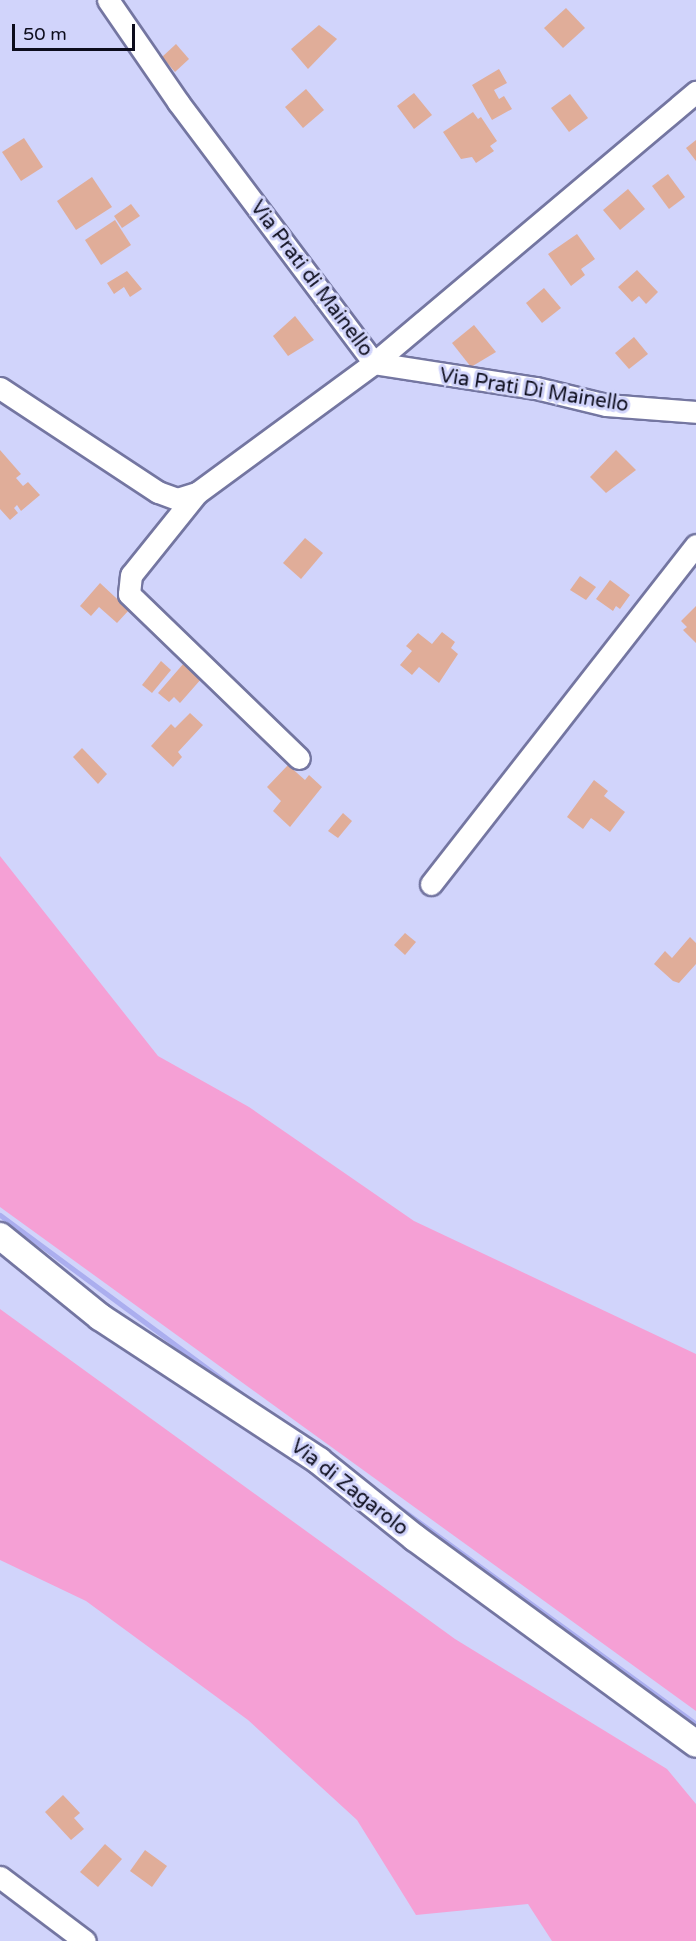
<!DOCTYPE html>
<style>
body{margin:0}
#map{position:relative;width:696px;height:1941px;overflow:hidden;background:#d1d4fb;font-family:"Varela Round",sans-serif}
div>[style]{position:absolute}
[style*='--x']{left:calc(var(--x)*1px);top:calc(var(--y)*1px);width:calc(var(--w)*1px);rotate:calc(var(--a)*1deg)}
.green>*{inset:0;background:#f5a0d5}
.stream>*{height:5px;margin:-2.5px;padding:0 2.5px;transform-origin:2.5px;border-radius:2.5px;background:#abaeef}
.building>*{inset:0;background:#e0ad99}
.roads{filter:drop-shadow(2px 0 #7476a1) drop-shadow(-2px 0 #7476a1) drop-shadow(0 2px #7476a1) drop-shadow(0 -2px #7476a1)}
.minor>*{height:21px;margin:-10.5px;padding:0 10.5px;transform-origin:10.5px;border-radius:10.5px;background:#fff}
.major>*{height:26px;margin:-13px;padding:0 13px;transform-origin:13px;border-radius:13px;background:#fff}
span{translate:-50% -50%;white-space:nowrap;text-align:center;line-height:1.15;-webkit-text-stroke:6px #d1d4fb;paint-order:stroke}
.street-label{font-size:20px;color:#0c0c1c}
.scale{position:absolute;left:12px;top:24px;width:123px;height:27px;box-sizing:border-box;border:3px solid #0c0c1c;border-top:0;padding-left:8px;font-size:18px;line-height:21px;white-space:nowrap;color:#0c0c1c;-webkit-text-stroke:4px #d1d4fb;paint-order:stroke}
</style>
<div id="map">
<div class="green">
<div style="clip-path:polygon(0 856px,158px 1056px,249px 1107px,414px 1221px,696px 1354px,696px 1711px,0 1207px)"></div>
<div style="clip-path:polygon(0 1309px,455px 1639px,667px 1769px,696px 1804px,696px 1941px,552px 1941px,528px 1904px,416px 1915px,357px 1820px,248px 1720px,86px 1601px,0 1560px)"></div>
</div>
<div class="stream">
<div style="--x:0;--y:1215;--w:320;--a:36.5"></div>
<div style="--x:386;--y:1498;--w:384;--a:36.1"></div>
</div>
<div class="building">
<div style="clip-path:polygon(566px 8px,585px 28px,563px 48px,544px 28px)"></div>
<div style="clip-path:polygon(319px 25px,337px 39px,308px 69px,291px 49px)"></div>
<div style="clip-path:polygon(176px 44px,189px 59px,175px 72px,162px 57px)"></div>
<div style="clip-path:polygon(499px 69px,507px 83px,494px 90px,499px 99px,504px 96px,512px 109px,492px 120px,472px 85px)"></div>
<div style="clip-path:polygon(306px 89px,324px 110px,303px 128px,285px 107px)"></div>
<div style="clip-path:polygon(414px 93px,432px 115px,414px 129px,397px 106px)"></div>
<div style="clip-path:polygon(570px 94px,588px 118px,569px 132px,551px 108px)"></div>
<div style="clip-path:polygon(473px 112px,478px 119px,481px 117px,497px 141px,490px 146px,494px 151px,476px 163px,472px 157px,461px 159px,443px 132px)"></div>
<div style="clip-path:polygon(24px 138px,43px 167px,21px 181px,2px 152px)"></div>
<div style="clip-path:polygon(696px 140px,696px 161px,686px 148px)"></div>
<div style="clip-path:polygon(668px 174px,685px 197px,669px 209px,652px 186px)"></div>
<div style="clip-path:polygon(92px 177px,112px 207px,76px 230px,57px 201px)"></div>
<div style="clip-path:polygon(628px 189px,645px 209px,620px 230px,603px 210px)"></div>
<div style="clip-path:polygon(131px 204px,140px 216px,122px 228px,114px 216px)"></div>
<div style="clip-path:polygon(115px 220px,131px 245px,101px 265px,85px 240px)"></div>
<div style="clip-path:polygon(577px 234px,595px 259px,581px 269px,585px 275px,571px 286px,548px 254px)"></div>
<div style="clip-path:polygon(637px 270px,658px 292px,646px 304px,639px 296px,632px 302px,618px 287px)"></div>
<div style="clip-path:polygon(127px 271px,142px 289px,130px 297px,124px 287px,114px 294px,107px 283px)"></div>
<div style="clip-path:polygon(544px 288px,561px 308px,542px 323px,526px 303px)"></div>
<div style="clip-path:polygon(295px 316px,314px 340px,288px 356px,273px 336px)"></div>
<div style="clip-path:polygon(474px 325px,496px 352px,471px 367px,452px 343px)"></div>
<div style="clip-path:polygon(634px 337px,648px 354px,629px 369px,615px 353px)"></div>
<div style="clip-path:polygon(0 450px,21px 474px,16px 478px,23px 486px,28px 482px,40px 495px,21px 511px,17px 505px,14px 508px,18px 513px,10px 520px,0 509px)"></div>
<div style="clip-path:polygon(616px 450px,636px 470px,606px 493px,590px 477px)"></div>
<div style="clip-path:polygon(305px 538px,323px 553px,301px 579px,283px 563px)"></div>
<div style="clip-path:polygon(580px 576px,596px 587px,586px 600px,570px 590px)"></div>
<div style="clip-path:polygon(610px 580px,630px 595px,620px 609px,616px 606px,613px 611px,596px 599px)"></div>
<div style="clip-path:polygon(100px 583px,129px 610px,117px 623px,99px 607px,91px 616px,80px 606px)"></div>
<div style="clip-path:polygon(696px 606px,696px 643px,683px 630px,687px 627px,681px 621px)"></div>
<div style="clip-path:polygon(442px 632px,455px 642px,451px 648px,458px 654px,439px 683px,419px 667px,412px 675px,400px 665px,412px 651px,406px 646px,418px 633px,432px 644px)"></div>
<div style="clip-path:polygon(161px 661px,171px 670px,152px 693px,142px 685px)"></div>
<div style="clip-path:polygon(184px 663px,202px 678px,180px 703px,174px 697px,169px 702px,158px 693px)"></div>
<div style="clip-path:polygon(190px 713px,203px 725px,178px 752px,182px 757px,173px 767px,151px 746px,171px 724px,175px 728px)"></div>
<div style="clip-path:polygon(82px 748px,107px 774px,98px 784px,73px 757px)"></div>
<div style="clip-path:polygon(288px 765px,305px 780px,309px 775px,322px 787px,290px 827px,273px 811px,281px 801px,267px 787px)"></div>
<div style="clip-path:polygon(594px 780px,608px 791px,604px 796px,625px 812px,610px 832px,591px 818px,583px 829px,567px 817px)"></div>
<div style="clip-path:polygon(343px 813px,352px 821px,338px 838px,328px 831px)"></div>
<div style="clip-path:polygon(405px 933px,416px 942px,405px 955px,394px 945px)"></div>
<div style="clip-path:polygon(690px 937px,696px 943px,696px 964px,679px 983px,673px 981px,654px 964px,665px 951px,672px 958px)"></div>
<div style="clip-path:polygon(63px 1795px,80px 1813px,74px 1818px,84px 1829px,71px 1840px,45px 1812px)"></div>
<div style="clip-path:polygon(105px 1844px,122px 1859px,98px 1887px,80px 1872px)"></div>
<div style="clip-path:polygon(145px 1850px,167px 1866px,152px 1887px,130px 1871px)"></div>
</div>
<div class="roads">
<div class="minor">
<div style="--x:108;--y:0;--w:124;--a:55.5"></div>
<div style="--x:178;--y:102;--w:326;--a:53.1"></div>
<div style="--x:374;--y:363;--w:421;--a:-40.1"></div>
<div style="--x:0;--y:388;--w:189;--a:33.4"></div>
<div style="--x:158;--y:492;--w:20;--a:20"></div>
<div style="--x:177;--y:499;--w:21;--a:-17"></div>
<div style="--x:197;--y:493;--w:220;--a:-36.3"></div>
<div style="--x:374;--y:363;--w:164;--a:8.8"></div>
<div style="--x:536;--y:388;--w:72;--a:13.7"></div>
<div style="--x:606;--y:405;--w:90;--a:4.4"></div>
<div style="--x:197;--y:493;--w:105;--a:128.8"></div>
<div style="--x:131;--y:575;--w:19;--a:96"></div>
<div style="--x:129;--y:594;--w:236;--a:44"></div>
<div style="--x:431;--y:884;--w:430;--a:-52"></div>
<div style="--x:0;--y:1877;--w:106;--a:37"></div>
</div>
<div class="major">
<div style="--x:0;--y:1236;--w:129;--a:39"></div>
<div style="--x:100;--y:1317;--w:262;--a:33.3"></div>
<div style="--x:319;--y:1461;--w:123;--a:38.7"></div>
<div style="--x:415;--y:1538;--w:348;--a:36.2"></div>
</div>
</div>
<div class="street-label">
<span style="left:311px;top:279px;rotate:53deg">Via Prati di Mainello</span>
<span style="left:534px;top:391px;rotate:9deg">Via Prati Di Mainello</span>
<span style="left:349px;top:1488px;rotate:38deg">Via di Zagarolo</span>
</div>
<div class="scale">50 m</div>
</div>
